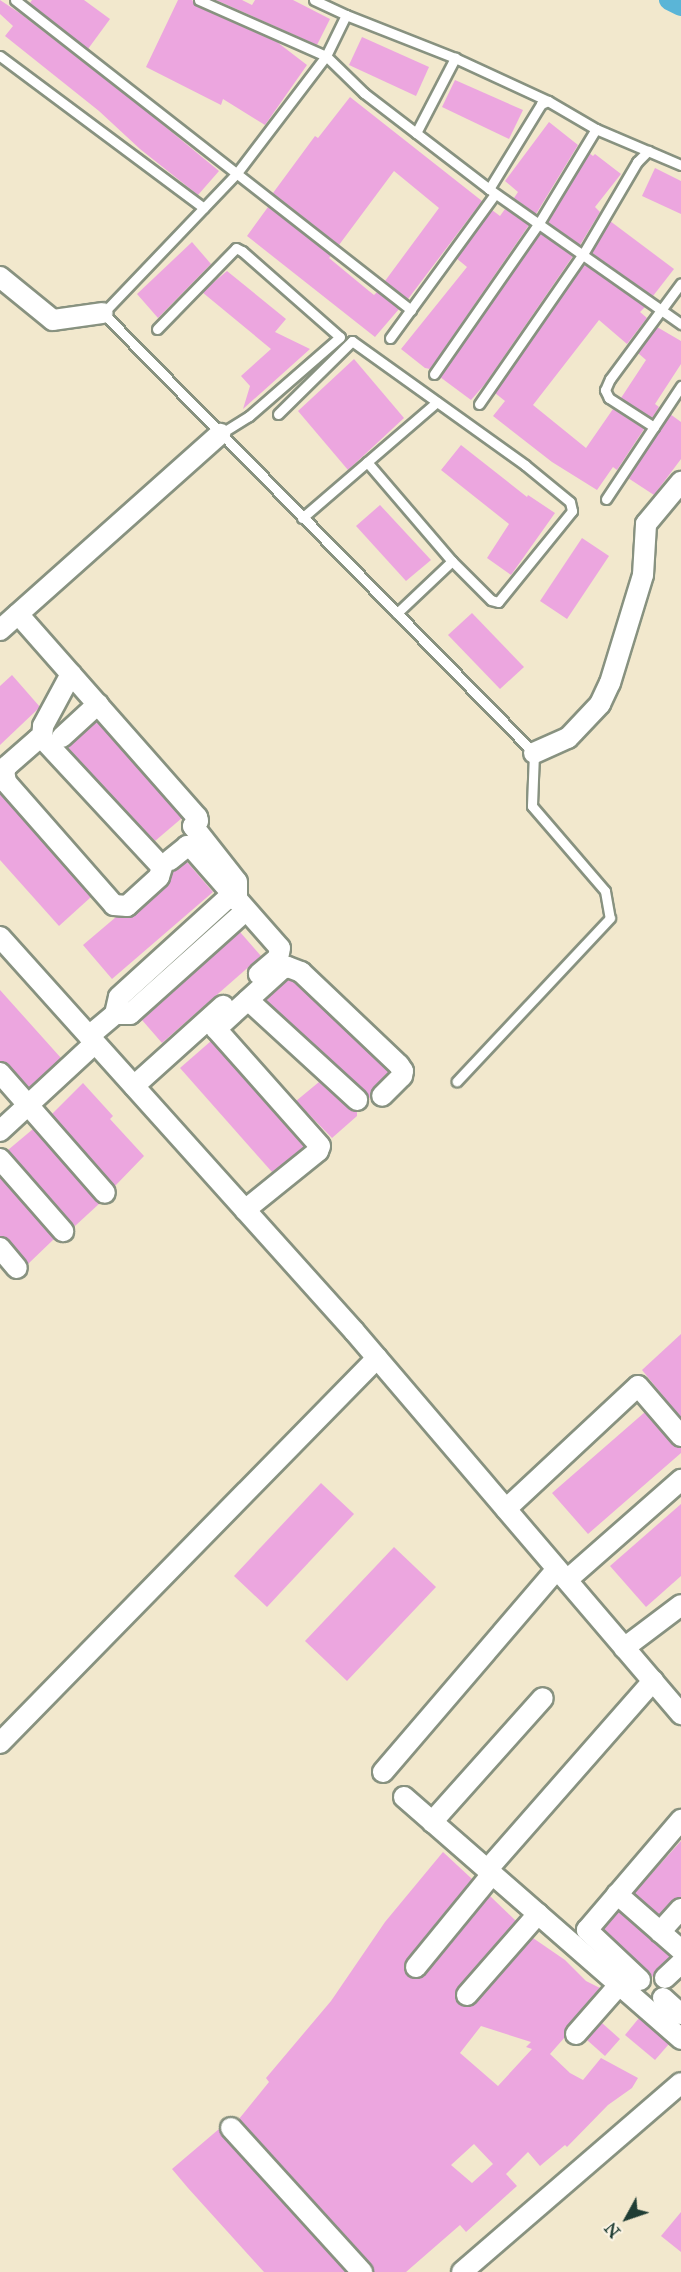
<!DOCTYPE html>
<style>
body{margin:0}
#map{position:relative;width:681px;height:2272px;overflow:hidden;background:#f2e8cd;font-family:"IM FELL Great Primer",serif}
div>[style]{position:absolute}
[style*='--x']{left:calc(var(--x)*1px);top:calc(var(--y)*1px);width:calc(var(--w)*1px);rotate:calc(var(--a)*1deg)}
.canal>*{height:20px;margin:-10px;padding:0 10px;transform-origin:10px;border-radius:10px;background:#5ab5d7}
.building>*{inset:0;background:#eca6df}
.roads{filter:drop-shadow(2px 0 #889280) drop-shadow(-2px 0 #889280) drop-shadow(0 2px #889280) drop-shadow(0 -2px #889280)}
.service>*{height:9px;margin:-4.5px;padding:0 4.5px;transform-origin:4.5px;border-radius:4.5px;background:#fff}
.minor>*{height:20px;margin:-10px;padding:0 10px;transform-origin:10px;border-radius:10px;background:#fff}
span{translate:-50% -50%;white-space:nowrap;text-align:center;line-height:1.15;-webkit-text-stroke:4.5px #fcf5e5;paint-order:stroke}
.north{position:absolute;left:597px;top:2188px;width:60px;height:60px;-webkit-text-stroke:4px #fcf5e5;paint-order:stroke;rotate:230deg;font-size:16px;font-weight:700;line-height:24px;text-align:center;color:#1f3d34}
.north::after{content:'';display:block;margin:auto;width:21px;height:27px;background:#1f3d34;clip-path:polygon(50% 0,100% 100%,50% 72%,0 100%)}
</style>
<div id="map">
<div class="canal">
<div style="--x:669;--y:0;--w:13;--a:27"></div>
</div>
<div class="building">
<div style="clip-path:polygon(0 0,21px 14px,151px 115px,219px 171px,198px 195px,140px 149px,99px 111px,5px 36px,13px 26px,0 14px)"></div>
<div style="clip-path:polygon(32px 0,84px 0,110px 19px,88px 49px,30px 3px)"></div>
<div style="clip-path:polygon(178px 0,192px 0,196px 6px,277px 42px,307px 65px,265px 125px,223px 99px,221px 105px,146px 67px)"></div>
<div style="clip-path:polygon(216px 0,242px 0,252px 5px,255px 0,293px 0,330px 19px,317px 45px)"></div>
<div style="clip-path:polygon(362px 37px,429px 67px,416px 96px,349px 65px)"></div>
<div style="clip-path:polygon(455px 80px,523px 110px,509px 139px,442px 107px)"></div>
<div style="clip-path:polygon(350px 97px,482px 201px,408px 299px,385px 281px,439px 208px,394px 171px,339px 245px,273px 193px,315px 136px,318px 138px)"></div>
<div style="clip-path:polygon(549px 122px,578px 145px,536px 214px,514px 198px,518px 192px,505px 181px)"></div>
<div style="clip-path:polygon(589px 153px,593px 156px,595px 154px,621px 174px,595px 207px,600px 212px,580px 245px,548px 222px)"></div>
<div style="clip-path:polygon(655px 168px,681px 181px,681px 214px,642px 196px)"></div>
<div style="clip-path:polygon(268px 207px,331px 256px,329px 258px,369px 291px,374px 295px,377px 292px,399px 309px,375px 337px,247px 236px)"></div>
<div style="clip-path:polygon(505px 209px,529px 225px,430px 369px,425px 368px,401px 349px,467px 267px,456px 258px,492px 210px,500px 216px)"></div>
<div style="clip-path:polygon(610px 221px,674px 269px,653px 296px,592px 253px)"></div>
<div style="clip-path:polygon(540px 233px,573px 256px,485px 384px,471px 400px,440px 377px)"></div>
<div style="clip-path:polygon(192px 242px,211px 264px,158px 318px,137px 294px)"></div>
<div style="clip-path:polygon(584px 264px,645px 307px,640px 312px,647px 318px,627px 344px,599px 320px,533px 405px,586px 448px,613px 409px,644px 429px,617px 470px,613px 467px,597px 490px,552px 462px,493px 416px,505px 401px,495px 393px)"></div>
<div style="clip-path:polygon(227px 271px,286px 319px,275px 332px,310px 349px,243px 409px,250px 386px,241px 376px,271px 349px,202px 292px)"></div>
<div style="clip-path:polygon(657px 327px,681px 341px,681px 364px,655px 404px,659px 407px,652px 418px,621px 398px,646px 360px,638px 353px)"></div>
<div style="clip-path:polygon(354px 359px,404px 418px,348px 470px,298px 411px)"></div>
<div style="clip-path:polygon(670px 414px,681px 422px,681px 459px,654px 495px,628px 478px)"></div>
<div style="clip-path:polygon(461px 445px,527px 497px,528px 495px,555px 513px,511px 575px,487px 558px,509px 524px,441px 470px)"></div>
<div style="clip-path:polygon(380px 505px,431px 560px,406px 581px,356px 526px)"></div>
<div style="clip-path:polygon(582px 538px,609px 556px,567px 619px,540px 601px)"></div>
<div style="clip-path:polygon(472px 613px,524px 667px,500px 689px,448px 635px)"></div>
<div style="clip-path:polygon(12px 675px,40px 707px,0 745px,0 686px)"></div>
<div style="clip-path:polygon(97px 721px,182px 818px,155px 841px,67px 747px)"></div>
<div style="clip-path:polygon(0 793px,91px 897px,59px 926px,0 860px)"></div>
<div style="clip-path:polygon(187px 862px,213px 892px,112px 979px,83px 945px,116px 917px,135px 915px,167px 886px,173px 871px)"></div>
<div style="clip-path:polygon(240px 932px,261px 956px,162px 1043px,142px 1020px)"></div>
<div style="clip-path:polygon(288px 980px,294px 982px,389px 1072px,373px 1088px,369px 1099px,365px 1091px,266px 1000px)"></div>
<div style="clip-path:polygon(0 990px,61px 1058px,29px 1088px,9px 1065px,0 1061px)"></div>
<div style="clip-path:polygon(211px 1041px,304px 1147px,272px 1172px,180px 1068px)"></div>
<div style="clip-path:polygon(319px 1082px,349px 1109px,357px 1112px,357px 1116px,332px 1138px,296px 1101px)"></div>
<div style="clip-path:polygon(83px 1083px,113px 1116px,110px 1119px,144px 1156px,115px 1186px,52px 1114px)"></div>
<div style="clip-path:polygon(33px 1129px,100px 1203px,75px 1226px,8px 1150px)"></div>
<div style="clip-path:polygon(0 1177px,54px 1239px,28px 1264px,9px 1240px,0 1236px)"></div>
<div style="clip-path:polygon(681px 1334px,681px 1418px,642px 1370px)"></div>
<div style="clip-path:polygon(645px 1412px,672px 1444px,681px 1448px,681px 1453px,588px 1534px,552px 1493px)"></div>
<div style="clip-path:polygon(321px 1483px,354px 1514px,267px 1607px,234px 1576px)"></div>
<div style="clip-path:polygon(681px 1504px,681px 1576px,646px 1607px,610px 1566px)"></div>
<div style="clip-path:polygon(394px 1547px,436px 1587px,347px 1681px,305px 1641px)"></div>
<div style="clip-path:polygon(681px 1841px,681px 1897px,673px 1901px,659px 1915px,634px 1893px)"></div>
<div style="clip-path:polygon(evenodd,443px 1852px,472px 1879px,407px 1959px,404px 1966px,408px 1976px,415px 1979px,425px 1975px,490px 1896px,516px 1921px,458px 1987px,455px 1993px,459px 2004px,465px 2007px,476px 2003px,533px 1938px,565px 1960px,586px 1981px,600px 1988px,567px 2026px,565px 2037px,550px 2054px,570px 2073px,583px 2080px,601px 2058px,638px 2078px,632px 2088px,608px 2105px,567px 2147px,565px 2145px,540px 2166px,528px 2152px,506px 2174px,517px 2186px,466px 2232px,460px 2225px,406px 2272px,374px 2272px,371px 2264px,239px 2119px,269px 2082px,266px 2078px,331px 2001px,385px 1922px,443px 1852px,481px 2026px,531px 2042px,526px 2047px,532px 2049px,498px 2086px,460px 2053px,481px 2026px,443px 1852px,474px 2144px,493px 2164px,472px 2183px,451px 2165px,474px 2144px)"></div>
<div style="clip-path:polygon(619px 1911px,670px 1957px,656px 1970px,653px 1977px,604px 1929px)"></div>
<div style="clip-path:polygon(639px 2018px,669px 2044px,655px 2060px,625px 2035px)"></div>
<div style="clip-path:polygon(602px 2023px,620px 2039px,605px 2056px,587px 2040px)"></div>
<div style="clip-path:polygon(219px 2129px,222px 2136px,346px 2272px,264px 2272px,188px 2188px,172px 2169px)"></div>
<div style="clip-path:polygon(681px 2212px,681px 2252px,661px 2236px)"></div>
</div>
<div class="roads">
<div class="service">
<div style="--x:15;--y:0;--w:503;--a:38.05"></div>
<div style="--x:199;--y:0;--w:139;--a:23.8"></div>
<div style="--x:326;--y:56;--w:53;--a:44.2"></div>
<div style="--x:364;--y:93;--w:158;--a:37.5"></div>
<div style="--x:489;--y:189;--w:235;--a:35.1"></div>
<div style="--x:314;--y:0;--w:35;--a:25"></div>
<div style="--x:346;--y:15;--w:46;--a:116"></div>
<div style="--x:326;--y:56;--w:147;--a:127.3"></div>
<div style="--x:237;--y:173;--w:194;--a:133.7"></div>
<div style="--x:103;--y:313;--w:616;--a:45.59"></div>
<div style="--x:534;--y:753;--w:53;--a:92.2"></div>
<div style="--x:532;--y:806;--w:112;--a:49.3"></div>
<div style="--x:605;--y:891;--w:27;--a:80"></div>
<div style="--x:610;--y:918;--w:224;--a:133.2"></div>
<div style="--x:346;--y:15;--w:117;--a:21.5"></div>
<div style="--x:0;--y:56;--w:254;--a:36.7"></div>
<div style="--x:416;--y:133;--w:85;--a:-62.5"></div>
<div style="--x:455;--y:58;--w:102;--a:24.8"></div>
<div style="--x:489;--y:189;--w:100;--a:-58.5"></div>
<div style="--x:541;--y:104;--w:8;--a:-23"></div>
<div style="--x:548;--y:101;--w:56;--a:30.3"></div>
<div style="--x:157;--y:329;--w:113;--a:-45.7"></div>
<div style="--x:236;--y:248;--w:7;--a:27"></div>
<div style="--x:242;--y:251;--w:130;--a:41.3"></div>
<div style="--x:340;--y:337;--w:121;--a:139"></div>
<div style="--x:249;--y:416;--w:34;--a:148"></div>
<div style="--x:390;--y:338;--w:178;--a:-53.9"></div>
<div style="--x:434;--y:374;--w:184;--a:-55.2"></div>
<div style="--x:539;--y:223;--w:110;--a:-58.8"></div>
<div style="--x:596;--y:129;--w:56;--a:22.9"></div>
<div style="--x:479;--y:404;--w:183;--a:-55.3"></div>
<div style="--x:583;--y:254;--w:107;--a:-59.6"></div>
<div style="--x:637;--y:162;--w:16;--a:-45"></div>
<div style="--x:648;--y:151;--w:36;--a:23"></div>
<div style="--x:278;--y:414;--w:104;--a:-44.6"></div>
<div style="--x:352;--y:341;--w:213;--a:35.6"></div>
<div style="--x:525;--y:465;--w:58;--a:39.4"></div>
<div style="--x:570;--y:502;--w:9;--a:77"></div>
<div style="--x:572;--y:511;--w:117;--a:129.1"></div>
<div style="--x:498;--y:602;--w:7;--a:-164"></div>
<div style="--x:491;--y:600;--w:55;--a:-135"></div>
<div style="--x:452;--y:561;--w:76;--a:136.6"></div>
<div style="--x:654;--y:427;--w:54;--a:-147.2"></div>
<div style="--x:609;--y:398;--w:9;--a:-117"></div>
<div style="--x:605;--y:390;--w:12;--a:-66"></div>
<div style="--x:610;--y:379;--w:119;--a:-53.5"></div>
<div style="--x:367;--y:462;--w:130;--a:49.4"></div>
<div style="--x:606;--y:499;--w:136;--a:-56.4"></div>
<div style="--x:302;--y:518;--w:178;--a:-40.7"></div>
</div>
<div class="minor">
<div style="--x:0;--y:277;--w:68;--a:39.1"></div>
<div style="--x:53;--y:320;--w:50;--a:-8"></div>
<div style="--x:18;--y:614;--w:271;--a:48.6"></div>
<div style="--x:197;--y:817;--w:4;--a:76"></div>
<div style="--x:198;--y:821;--w:7;--a:135"></div>
<div style="--x:193;--y:826;--w:71;--a:51.8"></div>
<div style="--x:237;--y:882;--w:19;--a:90"></div>
<div style="--x:0;--y:630;--w:295;--a:-41.7"></div>
<div style="--x:62;--y:737;--w:49;--a:-42.5"></div>
<div style="--x:42;--y:738;--w:176;--a:47.1"></div>
<div style="--x:162;--y:867;--w:10;--a:107"></div>
<div style="--x:159;--y:877;--w:43;--a:137.8"></div>
<div style="--x:127;--y:906;--w:13;--a:-176"></div>
<div style="--x:114;--y:905;--w:164;--a:-131.3"></div>
<div style="--x:6;--y:782;--w:11;--a:-100"></div>
<div style="--x:4;--y:771;--w:6;--a:-59"></div>
<div style="--x:7;--y:766;--w:41;--a:-41.1"></div>
<div style="--x:38;--y:739;--w:4;--a:-14"></div>
<div style="--x:42;--y:738;--w:12;--a:-85"></div>
<div style="--x:43;--y:726;--w:59;--a:-61.7"></div>
<div style="--x:534;--y:753;--w:37;--a:-24"></div>
<div style="--x:568;--y:738;--w:47;--a:-46.7"></div>
<div style="--x:600;--y:704;--w:23;--a:-65"></div>
<div style="--x:610;--y:683;--w:113;--a:-73"></div>
<div style="--x:643;--y:575;--w:51;--a:-86.6"></div>
<div style="--x:646;--y:524;--w:55;--a:-50.2"></div>
<div style="--x:170;--y:860;--w:22;--a:-39"></div>
<div style="--x:187;--y:846;--w:5;--a:22"></div>
<div style="--x:192;--y:848;--w:133;--a:48.7"></div>
<div style="--x:280;--y:948;--w:10;--a:101"></div>
<div style="--x:278;--y:958;--w:25;--a:140"></div>
<div style="--x:0;--y:937;--w:530;--a:48.06"></div>
<div style="--x:354;--y:1331;--w:504;--a:49.51"></div>
<div style="--x:248;--y:1000;--w:148;--a:42.5"></div>
<div style="--x:115;--y:1014;--w:17;--a:-77"></div>
<div style="--x:119;--y:997;--w:151;--a:-42.3"></div>
<div style="--x:89;--y:1036;--w:34;--a:-40"></div>
<div style="--x:115;--y:1014;--w:15;--a:0"></div>
<div style="--x:130;--y:1014;--w:154;--a:-41.8"></div>
<div style="--x:0;--y:1073;--w:159;--a:48.8"></div>
<div style="--x:134;--y:1086;--w:120;--a:-42"></div>
<div style="--x:0;--y:1131;--w:129;--a:-42.8"></div>
<div style="--x:0;--y:1159;--w:96;--a:48.8"></div>
<div style="--x:245;--y:1210;--w:94;--a:-38.9"></div>
<div style="--x:318;--y:1151;--w:5;--a:-68"></div>
<div style="--x:320;--y:1146;--w:157;--a:-131.6"></div>
<div style="--x:216;--y:1029;--w:89;--a:-42.3"></div>
<div style="--x:282;--y:969;--w:6;--a:-18"></div>
<div style="--x:288;--y:967;--w:14;--a:21"></div>
<div style="--x:301;--y:972;--w:135;--a:43.5"></div>
<div style="--x:399;--y:1065;--w:7;--a:56"></div>
<div style="--x:403;--y:1071;--w:5;--a:101"></div>
<div style="--x:402;--y:1076;--w:28;--a:135"></div>
<div style="--x:0;--y:1248;--w:26;--a:50"></div>
<div style="--x:506;--y:1509;--w:180;--a:-43"></div>
<div style="--x:638;--y:1386;--w:66;--a:49.3"></div>
<div style="--x:567;--y:1580;--w:152;--a:-41.3"></div>
<div style="--x:624;--y:1648;--w:71;--a:-37"></div>
<div style="--x:0;--y:1743;--w:539;--a:-45.6"></div>
<div style="--x:383;--y:1772;--w:267;--a:-49.4"></div>
<div style="--x:404;--y:1797;--w:368;--a:41.1"></div>
<div style="--x:432;--y:1822;--w:166;--a:-48.2"></div>
<div style="--x:487;--y:1870;--w:252;--a:-48.7"></div>
<div style="--x:617;--y:1894;--w:85;--a:41.2"></div>
<div style="--x:660;--y:1932;--w:31;--a:-48"></div>
<div style="--x:416;--y:1967;--w:120;--a:-50.7"></div>
<div style="--x:665;--y:1978;--w:22;--a:-43"></div>
<div style="--x:640;--y:1980;--w:73;--a:-136.7"></div>
<div style="--x:587;--y:1930;--w:145;--a:-49.5"></div>
<div style="--x:467;--y:1995;--w:108;--a:-48.8"></div>
<div style="--x:663;--y:1998;--w:24;--a:42"></div>
<div style="--x:576;--y:2034;--w:65;--a:-48.7"></div>
<div style="--x:231;--y:2128;--w:195;--a:47.7"></div>
<div style="--x:462;--y:2272;--w:289;--a:-40.8"></div>
</div>
</div>
<div class="north">N</div>
</div>
